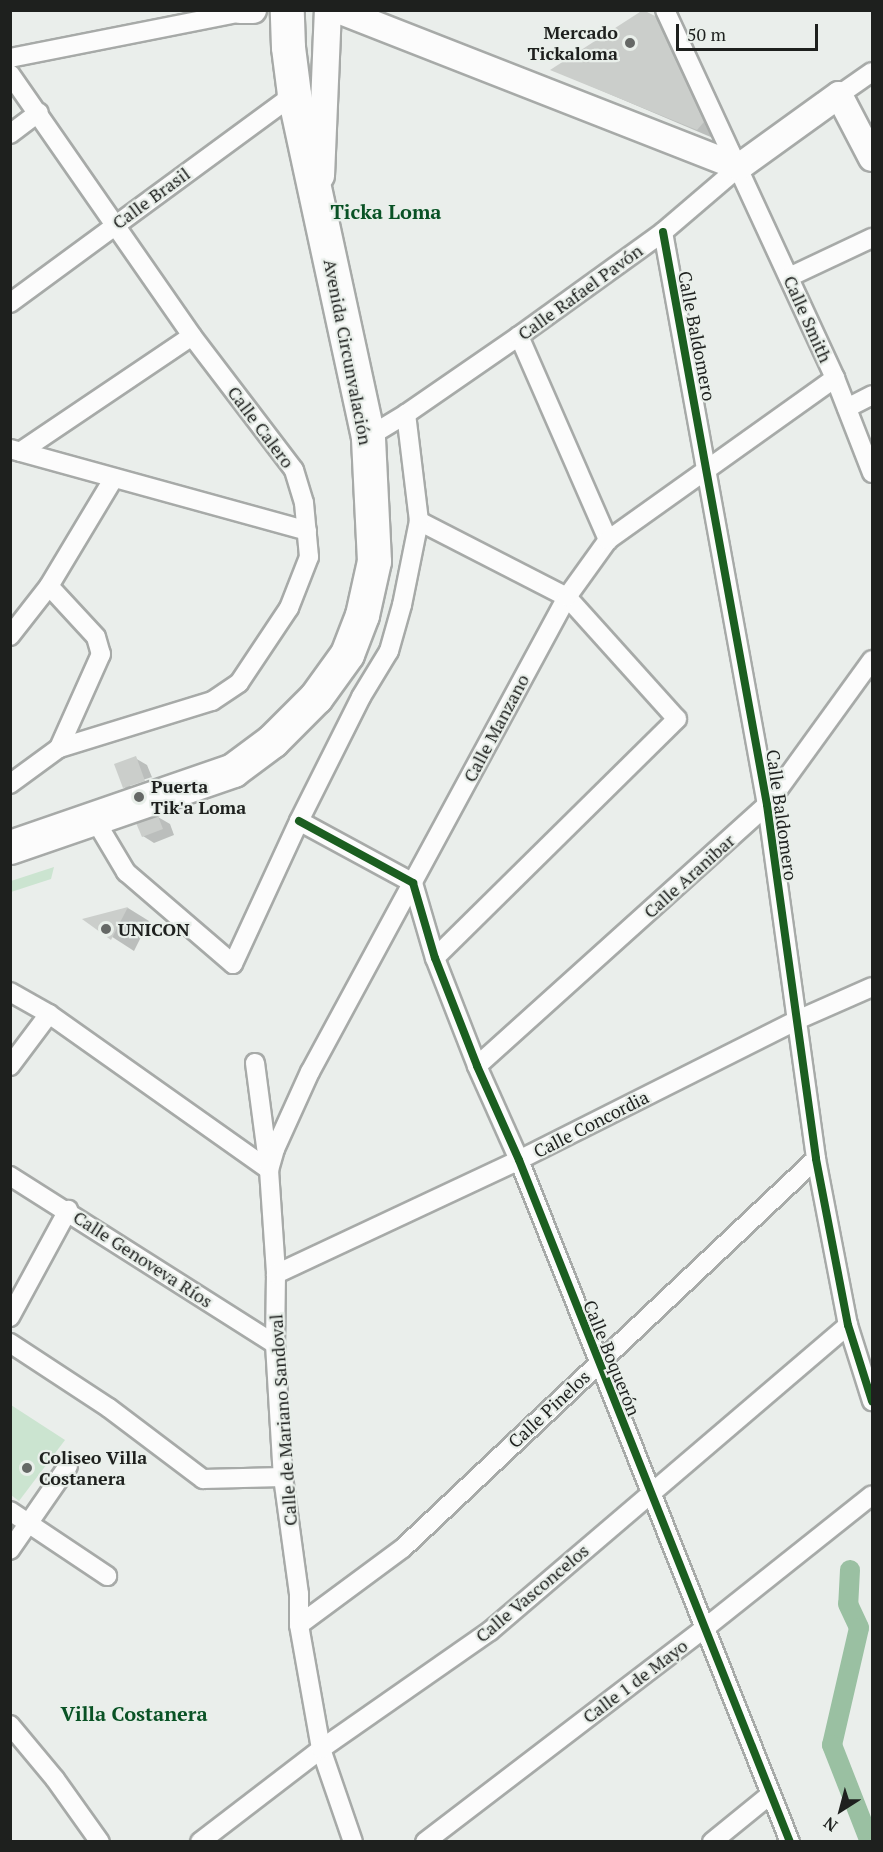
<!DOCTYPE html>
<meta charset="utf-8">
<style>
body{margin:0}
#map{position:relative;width:883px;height:1852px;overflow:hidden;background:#eaeeeb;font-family:"PT Serif",serif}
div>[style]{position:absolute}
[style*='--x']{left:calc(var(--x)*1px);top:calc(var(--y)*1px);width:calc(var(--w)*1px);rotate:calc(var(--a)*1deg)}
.green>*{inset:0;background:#cbe4d0}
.shadow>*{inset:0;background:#0003}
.canal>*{height:20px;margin:-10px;padding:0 10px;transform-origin:10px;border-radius:10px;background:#9ac0a2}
.building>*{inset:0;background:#cbcecb}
.roads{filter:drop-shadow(2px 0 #a7aaa8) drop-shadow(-2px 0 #a7aaa8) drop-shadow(0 2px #a7aaa8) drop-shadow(0 -2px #a7aaa8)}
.street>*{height:18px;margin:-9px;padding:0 9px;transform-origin:9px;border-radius:9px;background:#fcfcfc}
.secondary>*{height:26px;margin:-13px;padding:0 13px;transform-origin:13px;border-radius:13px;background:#fcfcfc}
.highway>*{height:33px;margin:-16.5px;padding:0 16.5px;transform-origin:16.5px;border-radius:16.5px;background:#fcfcfc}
.cycleway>*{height:8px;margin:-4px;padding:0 4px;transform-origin:4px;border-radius:4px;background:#1b5e20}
.dots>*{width:16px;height:16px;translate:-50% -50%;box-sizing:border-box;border:3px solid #e9efea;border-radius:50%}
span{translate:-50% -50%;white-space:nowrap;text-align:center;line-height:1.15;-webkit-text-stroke:4.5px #e9efea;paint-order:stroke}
.poi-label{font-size:18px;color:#1e201e;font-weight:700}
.right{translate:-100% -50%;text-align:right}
.left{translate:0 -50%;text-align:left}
.street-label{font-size:18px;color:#1e201e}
.neighbourhood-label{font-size:20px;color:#095225;font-weight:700}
.frame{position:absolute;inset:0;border:12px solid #1e201e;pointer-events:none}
.north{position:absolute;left:811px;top:1780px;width:60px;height:60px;-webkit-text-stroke:4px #e9efea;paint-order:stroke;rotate:216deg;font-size:16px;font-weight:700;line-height:24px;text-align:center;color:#1e201e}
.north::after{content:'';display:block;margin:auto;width:21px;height:27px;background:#1e201e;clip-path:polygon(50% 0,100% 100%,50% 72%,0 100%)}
.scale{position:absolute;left:676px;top:24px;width:142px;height:27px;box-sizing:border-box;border:3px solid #1e201e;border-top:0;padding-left:8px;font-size:18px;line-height:21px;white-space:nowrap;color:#1e201e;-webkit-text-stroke:4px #e9efea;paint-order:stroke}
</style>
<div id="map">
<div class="green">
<div style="clip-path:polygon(54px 867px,51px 879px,11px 892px,11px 881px)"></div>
<div style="clip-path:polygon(11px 1405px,65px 1440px,19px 1501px,11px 1495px)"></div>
</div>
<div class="shadow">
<div style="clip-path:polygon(655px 17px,671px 27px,719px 131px,713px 138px,553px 70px)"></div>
<div style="clip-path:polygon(evenodd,135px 758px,147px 765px,156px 787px,136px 794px,124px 787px,135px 758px,152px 777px,153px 780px,130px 787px,130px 784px,152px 777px)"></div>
<div style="clip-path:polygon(158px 817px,170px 824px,174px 835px,154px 843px,143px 836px)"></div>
<div style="clip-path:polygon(128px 908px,149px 921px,134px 951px,86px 920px)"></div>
</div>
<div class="canal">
<div style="--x:850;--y:1570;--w:34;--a:93"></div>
<div style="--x:848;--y:1604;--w:26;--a:65"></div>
<div style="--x:859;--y:1628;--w:120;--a:103"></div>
<div style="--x:832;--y:1745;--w:104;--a:68.6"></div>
</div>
<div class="building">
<div style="clip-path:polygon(643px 10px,655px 16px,704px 122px,697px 130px,550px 70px)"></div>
<div style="clip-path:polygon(136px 756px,145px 781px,123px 788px,114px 764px)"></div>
<div style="clip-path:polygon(158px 816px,163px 829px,142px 837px,136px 823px)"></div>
<div style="clip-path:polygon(128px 907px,111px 940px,82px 919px)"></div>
</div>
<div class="roads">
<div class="street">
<div style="--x:665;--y:10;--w:405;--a:65.2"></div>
<div style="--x:835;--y:378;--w:102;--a:68.7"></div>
<div style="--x:10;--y:58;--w:237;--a:-11.2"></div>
<div style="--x:10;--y:74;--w:319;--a:55.2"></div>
<div style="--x:192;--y:336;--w:168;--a:52.7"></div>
<div style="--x:294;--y:470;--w:34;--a:73"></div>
<div style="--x:304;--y:503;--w:54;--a:84.7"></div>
<div style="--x:309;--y:557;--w:55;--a:111.4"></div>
<div style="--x:289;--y:608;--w:90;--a:123.7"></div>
<div style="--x:239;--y:683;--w:32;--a:146"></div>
<div style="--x:212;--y:701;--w:160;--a:162.9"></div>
<div style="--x:59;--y:748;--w:61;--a:143.7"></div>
<div style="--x:839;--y:95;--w:40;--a:-34.9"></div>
<div style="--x:10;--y:134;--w:36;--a:-37"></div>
<div style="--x:663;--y:232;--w:582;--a:79.71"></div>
<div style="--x:767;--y:805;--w:357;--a:82.1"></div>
<div style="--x:816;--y:1159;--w:169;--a:79.1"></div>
<div style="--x:848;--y:1325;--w:80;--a:72.5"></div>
<div style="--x:789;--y:277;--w:92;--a:-25.2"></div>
<div style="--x:10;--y:303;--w:353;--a:-36.3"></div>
<div style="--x:519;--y:336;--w:223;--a:66.4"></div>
<div style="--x:847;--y:408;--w:28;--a:-27"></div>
<div style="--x:368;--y:437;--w:44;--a:-31.2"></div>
<div style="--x:406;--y:414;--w:137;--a:-34.6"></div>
<div style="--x:519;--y:336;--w:178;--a:-35.8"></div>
<div style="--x:663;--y:232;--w:100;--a:-40.5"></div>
<div style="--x:10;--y:449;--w:308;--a:15.4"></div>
<div style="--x:20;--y:452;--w:207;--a:-34"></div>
<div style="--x:419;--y:521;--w:166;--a:27.2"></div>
<div style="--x:567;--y:597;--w:164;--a:48"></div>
<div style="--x:677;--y:719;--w:340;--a:135.4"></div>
<div style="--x:49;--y:586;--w:69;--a:47.3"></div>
<div style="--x:96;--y:637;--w:18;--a:74"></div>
<div style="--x:101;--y:654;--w:103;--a:114.1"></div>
<div style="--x:10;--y:636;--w:63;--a:-52"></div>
<div style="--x:49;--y:586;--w:126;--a:-59"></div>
<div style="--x:95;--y:820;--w:61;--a:59.2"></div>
<div style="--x:126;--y:872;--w:141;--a:40.7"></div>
<div style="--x:233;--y:964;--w:157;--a:-65.2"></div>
<div style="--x:299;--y:821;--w:139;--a:-63.4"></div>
<div style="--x:361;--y:697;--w:54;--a:-58.7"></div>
<div style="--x:389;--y:651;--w:48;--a:-74.2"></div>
<div style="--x:402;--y:605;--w:86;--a:-78.6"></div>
<div style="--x:419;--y:521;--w:108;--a:-96.9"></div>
<div style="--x:299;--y:821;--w:130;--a:28.5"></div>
<div style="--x:413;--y:883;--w:78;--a:73.7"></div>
<div style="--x:435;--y:958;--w:116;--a:68.7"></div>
<div style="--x:477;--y:1066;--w:103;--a:65.9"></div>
<div style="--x:519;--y:1160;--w:734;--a:68.33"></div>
<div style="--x:10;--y:992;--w:45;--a:29.4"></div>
<div style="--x:49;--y:1014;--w:270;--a:35.3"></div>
<div style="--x:255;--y:1063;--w:108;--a:82.5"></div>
<div style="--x:269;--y:1170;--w:104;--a:86.1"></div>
<div style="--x:276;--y:1274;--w:70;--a:90.8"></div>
<div style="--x:275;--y:1344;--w:133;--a:86.6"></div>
<div style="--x:283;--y:1477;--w:118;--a:82.2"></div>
<div style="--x:299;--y:1594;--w:31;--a:90"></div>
<div style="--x:299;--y:1625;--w:126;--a:79.9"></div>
<div style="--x:321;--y:1749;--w:98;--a:71"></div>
<div style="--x:10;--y:1066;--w:65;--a:-53.1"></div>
<div style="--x:477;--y:1066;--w:390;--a:-42"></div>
<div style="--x:767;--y:805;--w:179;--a:-54.1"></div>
<div style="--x:269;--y:1170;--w:22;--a:-74"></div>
<div style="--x:275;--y:1149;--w:85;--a:-65.6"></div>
<div style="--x:310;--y:1072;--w:540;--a:-61.58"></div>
<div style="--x:567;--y:597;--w:70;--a:-54.3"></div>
<div style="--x:608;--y:540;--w:279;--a:-35.5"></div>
<div style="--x:10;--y:1176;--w:314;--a:32.4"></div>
<div style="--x:276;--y:1274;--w:268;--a:-25.1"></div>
<div style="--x:519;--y:1160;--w:309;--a:-26.7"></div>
<div style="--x:795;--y:1021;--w:84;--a:-23.8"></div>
<div style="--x:10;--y:1317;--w:122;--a:-61.5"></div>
<div style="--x:10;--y:1343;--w:118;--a:33.3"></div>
<div style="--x:109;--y:1408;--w:118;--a:37.1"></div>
<div style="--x:203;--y:1479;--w:80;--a:-1.4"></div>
<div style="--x:10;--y:1511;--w:117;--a:33.8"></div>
<div style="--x:10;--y:1550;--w:102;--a:-55.4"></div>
<div style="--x:299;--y:1625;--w:129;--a:-36.5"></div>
<div style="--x:403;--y:1548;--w:567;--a:-43.29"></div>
<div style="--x:10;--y:1725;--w:70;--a:50.2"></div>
<div style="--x:55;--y:1779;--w:77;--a:54.5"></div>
<div style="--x:200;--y:1842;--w:153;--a:-37.5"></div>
<div style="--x:321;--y:1749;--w:206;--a:-34.9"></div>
<div style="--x:490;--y:1631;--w:471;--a:-40.5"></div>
<div style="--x:425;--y:1842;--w:352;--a:-37.4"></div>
<div style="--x:705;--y:1628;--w:213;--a:-38.5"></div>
<div style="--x:712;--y:1842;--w:76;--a:-39.1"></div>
</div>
<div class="secondary">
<div style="--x:240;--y:10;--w:13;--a:0"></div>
<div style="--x:338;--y:10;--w:431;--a:21.4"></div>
<div style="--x:739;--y:167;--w:123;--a:-35.8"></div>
<div style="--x:839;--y:95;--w:71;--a:62.4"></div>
<div style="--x:321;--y:176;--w:166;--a:-87.6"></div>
</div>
<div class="highway">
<div style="--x:10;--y:847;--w:236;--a:-19"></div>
<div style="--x:233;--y:770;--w:49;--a:-36.6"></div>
<div style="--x:272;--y:741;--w:62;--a:-45"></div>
<div style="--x:316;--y:697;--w:53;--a:-54.2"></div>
<div style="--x:347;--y:654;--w:42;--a:-69"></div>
<div style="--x:362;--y:615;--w:55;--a:-77.5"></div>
<div style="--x:374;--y:561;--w:124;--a:-92.8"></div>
<div style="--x:368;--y:437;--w:351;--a:-102.2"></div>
<div style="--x:294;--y:94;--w:47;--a:-97.3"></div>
<div style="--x:288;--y:47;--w:37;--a:-92"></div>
</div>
</div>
<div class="cycleway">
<div style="--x:663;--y:232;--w:582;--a:79.71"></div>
<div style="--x:767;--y:805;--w:357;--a:82.1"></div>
<div style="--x:816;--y:1159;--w:169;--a:79.1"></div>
<div style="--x:848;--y:1325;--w:80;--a:72.5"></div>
<div style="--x:299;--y:821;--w:130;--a:28.5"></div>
<div style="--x:413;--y:883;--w:78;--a:73.7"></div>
<div style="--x:435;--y:958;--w:116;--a:68.7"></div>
<div style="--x:477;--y:1066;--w:103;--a:65.9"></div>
<div style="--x:519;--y:1160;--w:734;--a:68.33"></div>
</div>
<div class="dots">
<div style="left:630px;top:43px;background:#656866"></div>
<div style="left:139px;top:797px;background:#656866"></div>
<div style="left:106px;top:929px;background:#656866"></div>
<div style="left:27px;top:1468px;background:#656866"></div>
</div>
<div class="poi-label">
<span class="right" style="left:618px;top:43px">Mercado<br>Tickaloma</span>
<span class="left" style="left:151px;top:797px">Puerta<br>Tik'a Loma</span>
<span class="left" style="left:118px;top:929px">UNICON</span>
<span class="left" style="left:39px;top:1468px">Coliseo Villa<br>Costanera</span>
</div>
<div class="street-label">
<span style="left:151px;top:198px;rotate:-36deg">Calle Brasil</span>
<span style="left:580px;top:292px;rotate:-36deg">Calle Rafael Pavón</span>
<span style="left:808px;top:319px;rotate:66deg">Calle Smith</span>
<span style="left:697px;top:336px;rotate:79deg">Calle Baldomero</span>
<span style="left:348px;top:352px;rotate:79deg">Avenida Circunvalación</span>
<span style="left:261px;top:427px;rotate:53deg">Calle Calero</span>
<span style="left:496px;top:728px;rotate:-62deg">Calle Manzano</span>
<span style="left:782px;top:815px;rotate:82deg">Calle Baldomero</span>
<span style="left:689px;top:876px;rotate:-42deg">Calle Aranibar</span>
<span style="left:591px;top:1124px;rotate:-27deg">Calle Concordia</span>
<span style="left:143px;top:1259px;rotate:33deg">Calle Genoveva Ríos</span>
<span style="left:612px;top:1358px;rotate:68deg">Calle Boquerón</span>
<span style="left:549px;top:1409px;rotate:-43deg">Calle Pinelos</span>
<span style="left:283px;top:1420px;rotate:-94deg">Calle de Mariano Sandoval</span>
<span style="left:532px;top:1593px;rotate:-40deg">Calle Vasconcelos</span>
<span style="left:635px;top:1681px;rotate:-37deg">Calle 1 de Mayo</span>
</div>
<div class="neighbourhood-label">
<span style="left:386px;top:211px">Ticka Loma</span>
<span style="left:134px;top:1713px">Villa Costanera</span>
</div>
<div class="frame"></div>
<div class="north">N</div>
<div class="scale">50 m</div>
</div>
